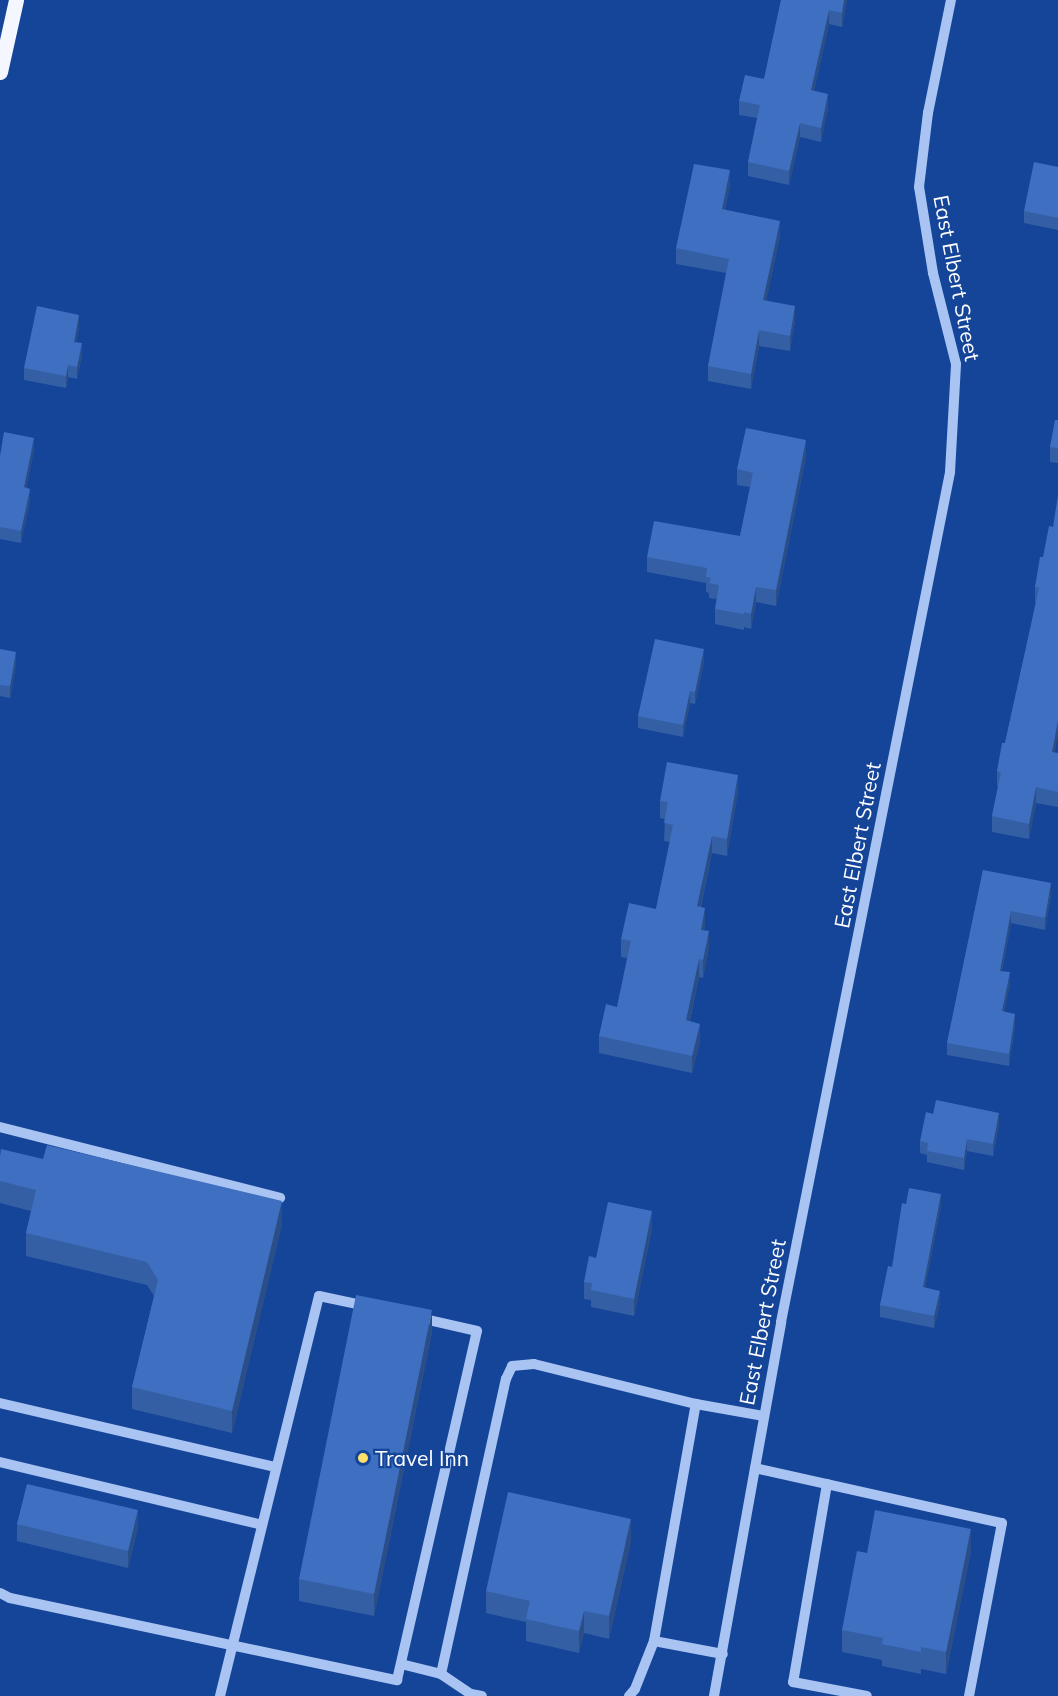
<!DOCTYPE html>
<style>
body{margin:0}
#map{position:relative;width:1058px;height:1696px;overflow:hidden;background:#154598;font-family:Mulish,sans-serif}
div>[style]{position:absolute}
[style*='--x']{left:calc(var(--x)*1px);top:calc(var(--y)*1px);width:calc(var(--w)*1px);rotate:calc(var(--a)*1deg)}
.minor>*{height:10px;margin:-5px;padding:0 5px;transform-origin:5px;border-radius:5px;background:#a9c4f2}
.major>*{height:15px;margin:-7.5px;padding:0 7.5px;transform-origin:7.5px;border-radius:7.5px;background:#f4f7ff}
.wall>*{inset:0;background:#355fa5}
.shaded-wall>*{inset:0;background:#2b4e86}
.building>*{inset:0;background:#3e6fc0}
.dots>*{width:16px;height:16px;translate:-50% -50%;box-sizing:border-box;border:3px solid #154598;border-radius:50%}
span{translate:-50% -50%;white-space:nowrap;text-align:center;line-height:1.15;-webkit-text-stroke:4.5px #154598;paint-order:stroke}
.street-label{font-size:21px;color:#fff}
.poi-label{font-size:21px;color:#fff}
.left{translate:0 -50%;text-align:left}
</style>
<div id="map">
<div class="minor">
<div style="--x:0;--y:1127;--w:289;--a:14.2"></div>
<div style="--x:0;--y:1403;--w:283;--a:13.1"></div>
<div style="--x:0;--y:1462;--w:269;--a:13.5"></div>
<div style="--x:755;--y:1468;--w:253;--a:12.6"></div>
<div style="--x:1002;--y:1523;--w:176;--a:100.8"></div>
<div style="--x:827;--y:1484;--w:201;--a:99.7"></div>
<div style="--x:793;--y:1682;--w:75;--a:10.7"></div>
<div style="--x:0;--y:1593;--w:11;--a:27"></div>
<div style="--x:10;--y:1598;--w:396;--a:12"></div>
<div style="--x:397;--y:1680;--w:358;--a:-77.1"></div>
<div style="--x:477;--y:1331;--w:58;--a:-167.2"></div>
<div style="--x:654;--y:1641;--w:241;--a:-80"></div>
<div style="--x:696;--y:1404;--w:69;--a:10"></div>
<div style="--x:401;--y:1664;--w:41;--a:14"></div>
<div style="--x:441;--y:1674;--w:36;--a:34"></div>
<div style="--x:471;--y:1694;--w:11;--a:10"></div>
<div style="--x:441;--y:1674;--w:302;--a:-77.6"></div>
<div style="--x:506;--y:1379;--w:14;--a:-65"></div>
<div style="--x:512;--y:1366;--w:22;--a:-5"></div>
<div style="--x:534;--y:1364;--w:167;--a:13.9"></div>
<div style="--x:220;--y:1696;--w:412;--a:-76.1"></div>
<div style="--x:319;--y:1296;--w:49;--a:11.8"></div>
<div style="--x:629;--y:1696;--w:9;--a:-49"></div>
<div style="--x:635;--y:1689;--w:52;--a:-68.4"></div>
<div style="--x:654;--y:1641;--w:70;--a:10.7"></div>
<div style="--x:714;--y:1696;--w:380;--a:-79.8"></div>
<div style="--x:781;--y:1322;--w:867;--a:-78.75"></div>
<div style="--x:950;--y:472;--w:108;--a:-86.8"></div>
<div style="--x:956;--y:364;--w:94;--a:-104.2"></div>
<div style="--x:933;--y:273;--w:87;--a:-99.2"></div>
<div style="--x:919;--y:187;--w:75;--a:-83.1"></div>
<div style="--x:928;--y:113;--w:115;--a:-78.5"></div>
</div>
<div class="major">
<div style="--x:0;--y:72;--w:74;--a:-77.5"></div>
</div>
<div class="wall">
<div style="clip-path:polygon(781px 0,847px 0,842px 27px,829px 24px,814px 91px,828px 108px,821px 142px,800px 137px,789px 185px,748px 176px,748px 162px,757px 118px,739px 115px,739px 101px,764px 79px)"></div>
<div style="clip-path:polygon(1058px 167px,1058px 230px,1024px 223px,1024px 211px)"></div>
<div style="clip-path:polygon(730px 185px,725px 210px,780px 236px,766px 301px,795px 321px,790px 351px,759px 346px,751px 389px,708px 381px,708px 366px,726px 273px,676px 264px,676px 248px)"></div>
<div style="clip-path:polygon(79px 327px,76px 342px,82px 355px,77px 379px,68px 377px,66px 388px,24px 380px,24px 368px)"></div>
<div style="clip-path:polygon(1058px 420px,1058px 463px,1050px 462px,1050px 447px)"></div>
<div style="clip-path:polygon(34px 450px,26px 488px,30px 501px,21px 543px,0 539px,0 456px)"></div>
<div style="clip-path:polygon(806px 456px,776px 606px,756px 602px,751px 629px,744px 627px,744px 630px,715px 624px,715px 609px,717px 599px,709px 598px,709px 593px,706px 592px,706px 583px,647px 572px,647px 557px,740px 536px,750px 487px,737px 485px,737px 469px)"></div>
<div style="clip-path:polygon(1053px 527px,1055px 753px,1058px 753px,1058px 807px,1036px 803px,1029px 839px,992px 832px,992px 816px,998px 786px,997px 786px,997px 771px,1005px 743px,1036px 603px,1035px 603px,1035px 587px)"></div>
<div style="clip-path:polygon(0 649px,16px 664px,10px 698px,0 696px)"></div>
<div style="clip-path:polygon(704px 661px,695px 704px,690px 703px,683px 737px,638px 728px,638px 716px)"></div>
<div style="clip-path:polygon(738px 792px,727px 856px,712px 853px,701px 907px,705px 925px,704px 930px,709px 948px,703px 978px,699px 977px,690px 1021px,700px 1041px,692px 1073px,599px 1053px,599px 1036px,617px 1007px,627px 958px,621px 957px,621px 939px,656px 909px,670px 842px,664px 841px,665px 819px,660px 818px,660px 801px)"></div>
<div style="clip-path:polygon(983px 870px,1051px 895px,1045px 930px,1011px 923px,1002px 971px,1010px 984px,1004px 1012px,1015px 1026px,1009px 1066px,947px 1055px,947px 1043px)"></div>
<div style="clip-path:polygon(999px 1125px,993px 1156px,967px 1151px,964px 1170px,927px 1162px,927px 1155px,920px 1153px,920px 1141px)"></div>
<div style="clip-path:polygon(0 1156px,282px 1224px,232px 1433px,132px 1409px,132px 1387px,154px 1296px,147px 1285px,26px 1256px,26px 1233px,31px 1211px,0 1203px)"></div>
<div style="clip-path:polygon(941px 1206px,925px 1287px,940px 1303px,934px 1328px,880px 1317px,880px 1305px,892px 1267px)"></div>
<div style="clip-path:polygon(652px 1229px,634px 1316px,591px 1307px,591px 1300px,584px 1299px,584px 1282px,596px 1258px)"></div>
<div style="clip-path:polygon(432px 1332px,374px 1616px,299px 1601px,299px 1579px)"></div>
<div style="clip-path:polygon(17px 1524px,138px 1527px,128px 1568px,17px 1541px)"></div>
<div style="clip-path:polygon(631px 1541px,609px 1639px,584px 1633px,579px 1653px,526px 1641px,526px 1622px,486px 1613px,486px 1591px)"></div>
<div style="clip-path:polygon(971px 1551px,946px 1674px,921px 1669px,921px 1674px,882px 1666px,882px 1660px,842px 1652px,842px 1630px,867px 1553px)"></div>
</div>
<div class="shaded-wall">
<div style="clip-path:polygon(844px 0,847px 0,842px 27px,842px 13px)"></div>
<div style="clip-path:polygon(829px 10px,829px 24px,811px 104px,811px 90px)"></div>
<div style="clip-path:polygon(828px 94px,828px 108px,821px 142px,821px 128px)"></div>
<div style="clip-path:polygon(800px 123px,800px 137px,789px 185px,789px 171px)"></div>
<div style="clip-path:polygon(730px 170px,730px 185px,722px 224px,722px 209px)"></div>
<div style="clip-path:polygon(780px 221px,780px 236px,763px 316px,763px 300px)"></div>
<div style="clip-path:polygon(795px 306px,795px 321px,790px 351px,790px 336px)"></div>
<div style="clip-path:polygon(79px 315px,79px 327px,74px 353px,74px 342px)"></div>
<div style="clip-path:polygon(759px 330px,759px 346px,751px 389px,751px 374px)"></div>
<div style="clip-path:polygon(82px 343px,82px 355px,77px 379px,77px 367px)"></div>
<div style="clip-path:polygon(68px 365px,68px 377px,66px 388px,66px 376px)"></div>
<div style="clip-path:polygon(34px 438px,34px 450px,24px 499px,24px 487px)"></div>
<div style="clip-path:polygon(806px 440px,806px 456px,776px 606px,776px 590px)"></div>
<div style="clip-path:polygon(30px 489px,30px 501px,21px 543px,21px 531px)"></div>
<div style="clip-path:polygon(756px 587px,756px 602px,751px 629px,751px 614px)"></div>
<div style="clip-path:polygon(704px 649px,704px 661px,695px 704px,695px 692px)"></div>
<div style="clip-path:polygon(16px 652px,16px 664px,10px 698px,10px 686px)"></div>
<div style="clip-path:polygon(690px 691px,690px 703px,683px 737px,683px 725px)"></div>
<div style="clip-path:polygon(1058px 721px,1058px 736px,1052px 767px,1052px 752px)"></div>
<div style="clip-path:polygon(738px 775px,738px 792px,727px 856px,727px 839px)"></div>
<div style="clip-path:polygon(1036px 787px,1036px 803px,1029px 839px,1029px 824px)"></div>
<div style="clip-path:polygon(712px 836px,712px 853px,697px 923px,697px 906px)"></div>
<div style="clip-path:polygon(1051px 883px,1051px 895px,1045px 930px,1045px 918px)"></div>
<div style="clip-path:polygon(705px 908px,705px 925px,701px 947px,701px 930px)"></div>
<div style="clip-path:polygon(1011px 911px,1011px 923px,1000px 983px,1000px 971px)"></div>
<div style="clip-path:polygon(709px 931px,709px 948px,703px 978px,703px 960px)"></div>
<div style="clip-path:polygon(699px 959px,699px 977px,686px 1038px,686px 1020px)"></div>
<div style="clip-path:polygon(1010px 972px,1010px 984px,1002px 1023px,1002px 1011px)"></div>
<div style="clip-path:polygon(1015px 1014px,1015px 1026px,1009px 1066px,1009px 1054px)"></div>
<div style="clip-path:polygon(700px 1024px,700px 1041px,692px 1073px,692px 1056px)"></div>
<div style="clip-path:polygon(999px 1113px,999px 1125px,993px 1156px,993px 1144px)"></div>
<div style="clip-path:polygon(967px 1139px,967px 1151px,964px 1170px,964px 1158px)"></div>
<div style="clip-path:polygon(941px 1194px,941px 1206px,923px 1299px,923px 1287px)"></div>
<div style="clip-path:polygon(282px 1201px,282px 1224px,232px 1433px,232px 1411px)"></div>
<div style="clip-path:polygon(652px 1211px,652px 1229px,634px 1316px,634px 1299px)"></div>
<div style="clip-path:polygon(940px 1291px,940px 1303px,934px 1328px,934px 1316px)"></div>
<div style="clip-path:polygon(432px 1310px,432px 1332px,374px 1616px,374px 1594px)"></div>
<div style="clip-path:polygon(138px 1510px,138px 1527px,128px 1568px,128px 1551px)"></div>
<div style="clip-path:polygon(631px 1519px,631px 1541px,609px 1639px,609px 1616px)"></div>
<div style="clip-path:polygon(971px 1529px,971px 1551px,946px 1674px,946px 1652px)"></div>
<div style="clip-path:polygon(584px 1611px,584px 1633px,579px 1653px,579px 1631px)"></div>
</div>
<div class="building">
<div style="clip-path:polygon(781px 0,844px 0,842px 13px,829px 10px,811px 90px,828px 94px,821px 128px,800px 123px,789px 171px,748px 162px,760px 105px,739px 101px,745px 75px,764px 79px)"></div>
<div style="clip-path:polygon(1034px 162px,1058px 167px,1058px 218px,1024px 211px)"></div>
<div style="clip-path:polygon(694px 164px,730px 170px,722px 209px,780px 221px,763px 300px,795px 306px,790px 336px,759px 330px,751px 374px,708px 366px,729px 259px,676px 248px)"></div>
<div style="clip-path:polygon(37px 306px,79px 315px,74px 342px,82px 343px,77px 367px,68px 365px,66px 376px,24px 368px)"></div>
<div style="clip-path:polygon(1055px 420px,1058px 420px,1058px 448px,1050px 447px)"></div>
<div style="clip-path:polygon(746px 428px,806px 440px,776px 590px,756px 587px,751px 614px,744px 612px,744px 614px,715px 609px,719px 585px,709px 583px,711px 578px,706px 577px,707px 568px,647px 557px,654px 521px,740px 536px,753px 473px,737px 469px)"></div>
<div style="clip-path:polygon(4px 432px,34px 438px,24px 487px,30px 489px,21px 531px,0 527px,0 456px)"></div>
<div style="clip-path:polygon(1058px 495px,1058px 721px,1052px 752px,1058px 753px,1058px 792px,1036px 787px,1029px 824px,992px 816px,1001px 772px,997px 771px,1002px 743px,1005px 743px,1039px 588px,1035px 587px,1040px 557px,1043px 557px,1049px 526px,1053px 527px)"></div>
<div style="clip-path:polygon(655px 639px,704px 649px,695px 692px,690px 691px,683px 725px,638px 716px)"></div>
<div style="clip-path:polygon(0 649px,16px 652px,10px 686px,0 685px)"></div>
<div style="clip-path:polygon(667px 762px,738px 775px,727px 839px,712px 836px,697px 906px,705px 908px,701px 930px,709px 931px,703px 960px,699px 959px,686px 1020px,700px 1024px,692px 1056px,599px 1036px,606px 1004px,617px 1007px,631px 941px,621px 939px,629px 903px,656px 909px,673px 825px,664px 823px,668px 802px,660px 801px)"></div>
<div style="clip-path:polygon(983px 870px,1051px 883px,1045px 918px,1011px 911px,1000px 971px,1010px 972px,1002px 1011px,1015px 1014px,1009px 1054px,947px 1043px)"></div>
<div style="clip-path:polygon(936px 1100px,999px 1113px,993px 1144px,967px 1139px,964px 1158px,927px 1151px,928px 1143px,920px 1141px,926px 1112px,933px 1114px)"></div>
<div style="clip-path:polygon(47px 1145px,282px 1201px,232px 1411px,132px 1387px,158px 1280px,147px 1262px,26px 1233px,36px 1190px,0 1181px,0 1156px,1px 1149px,43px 1159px)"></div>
<div style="clip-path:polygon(909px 1188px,941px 1194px,923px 1287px,940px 1291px,934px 1316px,880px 1305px,888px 1266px,892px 1267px,902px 1203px,906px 1204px)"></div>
<div style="clip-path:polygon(608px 1202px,652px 1211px,634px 1299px,591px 1290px,592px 1283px,584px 1282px,589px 1256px,596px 1258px)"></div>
<div style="clip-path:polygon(356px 1295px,432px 1310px,374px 1594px,299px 1579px)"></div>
<div style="clip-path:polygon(27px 1484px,138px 1510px,128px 1551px,17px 1524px)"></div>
<div style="clip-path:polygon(508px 1492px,631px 1519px,609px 1616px,584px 1611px,579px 1631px,526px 1619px,530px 1601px,486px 1591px)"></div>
<div style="clip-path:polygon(875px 1510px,971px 1529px,946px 1652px,921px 1647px,921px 1652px,882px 1644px,883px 1638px,842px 1630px,857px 1551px,867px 1553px)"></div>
</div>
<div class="dots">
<div style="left:363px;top:1458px;background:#ffdf6a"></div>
</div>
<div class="street-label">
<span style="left:957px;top:278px;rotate:79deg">East Elbert Street</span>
<span style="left:857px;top:845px;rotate:-79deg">East Elbert Street</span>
<span style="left:762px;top:1322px;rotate:-79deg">East Elbert Street</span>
</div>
<div class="poi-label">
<span class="left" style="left:375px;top:1458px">Travel Inn</span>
</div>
</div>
